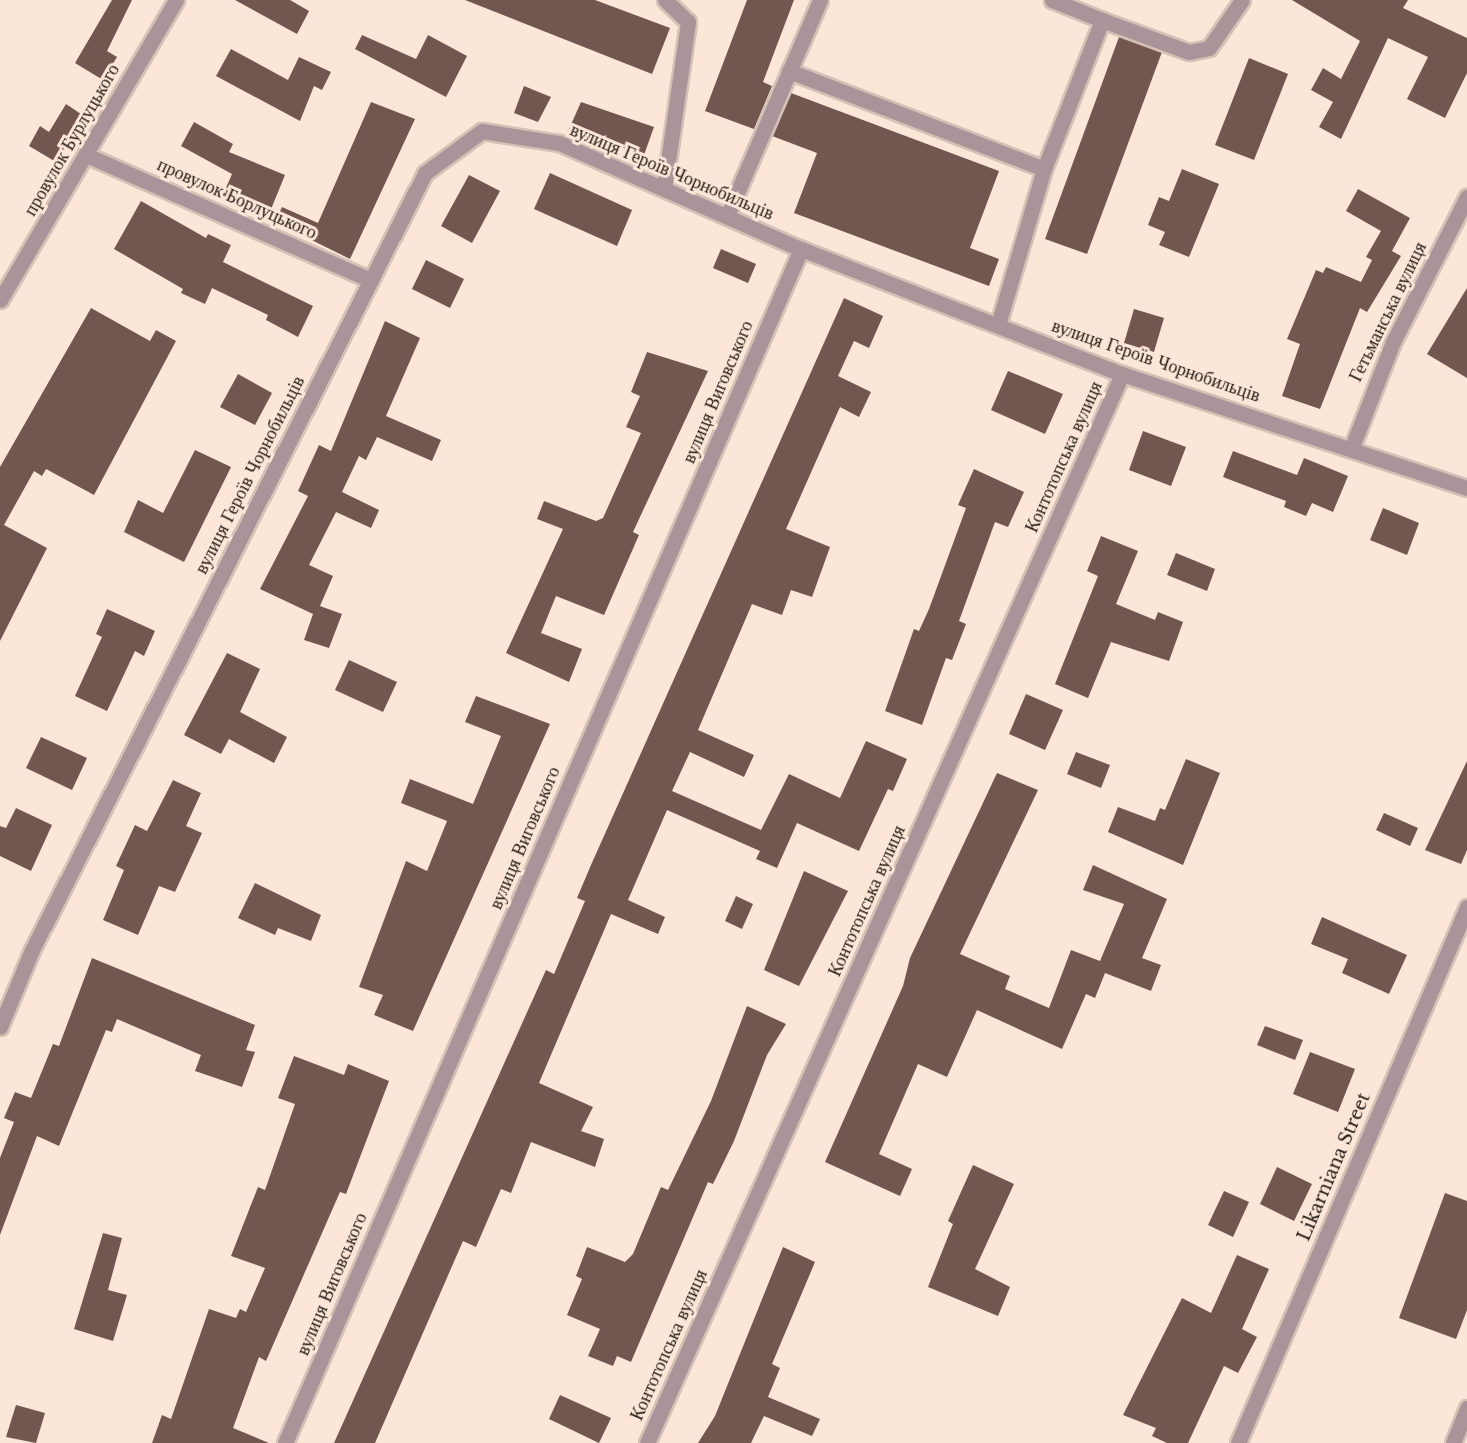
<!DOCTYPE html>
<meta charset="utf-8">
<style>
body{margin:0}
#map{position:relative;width:1467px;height:1443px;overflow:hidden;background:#fce6d8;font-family:"Libre Baskerville",serif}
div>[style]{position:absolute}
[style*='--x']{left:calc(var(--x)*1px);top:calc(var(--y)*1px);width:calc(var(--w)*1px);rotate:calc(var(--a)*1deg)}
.building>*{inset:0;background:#725750}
.roads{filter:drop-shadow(2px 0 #d5c1b5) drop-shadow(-2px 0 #d5c1b5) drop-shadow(0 2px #d5c1b5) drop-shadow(0 -2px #d5c1b5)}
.minor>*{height:15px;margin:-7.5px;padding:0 7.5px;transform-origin:7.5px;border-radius:7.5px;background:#ab9499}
span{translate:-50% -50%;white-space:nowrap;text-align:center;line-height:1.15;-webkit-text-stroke:6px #fce6d8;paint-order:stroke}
.street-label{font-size:18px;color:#231a14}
</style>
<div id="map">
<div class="building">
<div style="clip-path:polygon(112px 0,132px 0,107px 51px,117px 57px,103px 80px,75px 63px)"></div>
<div style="clip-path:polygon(235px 0,290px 0,309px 11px,297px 34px)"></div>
<div style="clip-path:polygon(465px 0,595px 0,670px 28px,652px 74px)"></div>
<div style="clip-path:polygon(747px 0,794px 0,763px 82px,772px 86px,754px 129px,705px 111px)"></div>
<div style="clip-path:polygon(1292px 0,1408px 0,1403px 8px,1467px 38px,1467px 73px,1445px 118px,1407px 99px,1428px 57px,1388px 38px,1341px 139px,1319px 127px,1333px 102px,1311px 90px,1323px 68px,1341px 79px,1360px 41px)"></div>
<div style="clip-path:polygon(362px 35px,416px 59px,428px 35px,467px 56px,446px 97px,355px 49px)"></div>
<div style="clip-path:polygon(1119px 37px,1162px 52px,1087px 254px,1045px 239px)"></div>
<div style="clip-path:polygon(231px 49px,288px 80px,299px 57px,331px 72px,322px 90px,314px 86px,300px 121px,216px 76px)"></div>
<div style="clip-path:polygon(1249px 58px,1288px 74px,1254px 160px,1215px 145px)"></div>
<div style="clip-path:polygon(524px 86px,551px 97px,538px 122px,514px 113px)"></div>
<div style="clip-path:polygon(791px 93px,999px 171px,970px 248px,999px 259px,989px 286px,794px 213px,817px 153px,772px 136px)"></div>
<div style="clip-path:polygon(371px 102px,415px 119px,350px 259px,275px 222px,282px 207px,318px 223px)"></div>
<div style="clip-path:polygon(581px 102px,654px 127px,644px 155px,569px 129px)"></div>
<div style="clip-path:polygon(66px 104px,84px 116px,56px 162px,29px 146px,40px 126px,49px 132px)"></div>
<div style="clip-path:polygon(194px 122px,233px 144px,229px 152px,285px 175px,267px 219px,221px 199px,232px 174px,181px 146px)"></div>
<div style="clip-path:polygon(1182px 169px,1219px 184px,1189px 257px,1159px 245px,1165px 232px,1148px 225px,1159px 197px,1169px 201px)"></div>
<div style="clip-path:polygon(550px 173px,632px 210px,617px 246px,534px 209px)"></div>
<div style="clip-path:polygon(469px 175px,500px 191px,472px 243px,441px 226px)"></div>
<div style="clip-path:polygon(1358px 189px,1410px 218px,1392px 251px,1401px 256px,1367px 312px,1360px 308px,1320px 409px,1282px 396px,1300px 344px,1287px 339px,1316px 270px,1323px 273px,1326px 267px,1361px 282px,1372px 260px,1366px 257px,1381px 231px,1346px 211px)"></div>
<div style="clip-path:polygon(141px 201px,206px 238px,208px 234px,231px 245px,223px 262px,313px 306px,298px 337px,266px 320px,268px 315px,212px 288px,205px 304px,181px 293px,183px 289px,114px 249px)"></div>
<div style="clip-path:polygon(721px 249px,756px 264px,748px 283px,713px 268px)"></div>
<div style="clip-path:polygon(426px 260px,464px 279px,450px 308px,412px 289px)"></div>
<div style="clip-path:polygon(1467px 288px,1467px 378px,1427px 354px)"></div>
<div style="clip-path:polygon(844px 298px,883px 316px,869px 348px,854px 341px,838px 376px,871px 392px,859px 417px,840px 407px,786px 529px,830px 547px,812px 597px,791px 590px,782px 615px,752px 604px,698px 730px,754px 755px,744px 777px,690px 752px,672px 791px,761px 830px,789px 774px,840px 798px,866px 741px,907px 759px,893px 791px,888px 789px,859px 851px,797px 823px,777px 868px,756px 859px,760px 851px,667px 810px,628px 900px,665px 917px,658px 934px,611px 914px,539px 1083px,593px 1107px,581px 1131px,604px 1139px,595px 1167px,531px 1142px,511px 1193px,501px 1189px,476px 1247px,463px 1241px,375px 1443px,334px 1443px,546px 970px,554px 974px,585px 901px,577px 898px,591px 865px)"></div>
<div style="clip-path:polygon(91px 308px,150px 341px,156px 330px,176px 341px,94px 495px,46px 469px,42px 476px,34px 471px,4px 525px,47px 548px,0 641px,0 467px)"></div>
<div style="clip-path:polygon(1134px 309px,1164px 318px,1154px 352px,1124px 343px)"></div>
<div style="clip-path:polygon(385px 321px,420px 338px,386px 416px,441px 440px,432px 461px,377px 437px,366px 460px,359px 456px,342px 492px,379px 510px,371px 528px,336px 512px,309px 565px,333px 576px,320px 606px,342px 614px,329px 648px,304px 640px,313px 614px,260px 589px,308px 496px,298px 491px,319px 445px,331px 451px)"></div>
<div style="clip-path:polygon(647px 352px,708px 371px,633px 532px,639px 535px,604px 615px,556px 596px,541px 633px,582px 649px,569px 682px,506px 653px,563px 529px,537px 519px,544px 501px,596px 521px,603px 518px,641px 433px,626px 427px,640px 396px,631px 392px)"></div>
<div style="clip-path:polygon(1008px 371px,1063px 394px,1045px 434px,991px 410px)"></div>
<div style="clip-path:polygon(238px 374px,272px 393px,255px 425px,220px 407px)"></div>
<div style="clip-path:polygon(1143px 431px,1186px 447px,1171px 486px,1129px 470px)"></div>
<div style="clip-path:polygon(195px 450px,231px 467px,184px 562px,124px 532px,138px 500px,163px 513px)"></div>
<div style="clip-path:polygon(1233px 451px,1297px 475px,1304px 458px,1348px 476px,1333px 512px,1312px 503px,1306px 516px,1284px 507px,1286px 501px,1223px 477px)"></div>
<div style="clip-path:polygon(974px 469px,1024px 492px,1008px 527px,995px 522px,959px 621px,966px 624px,952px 660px,946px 658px,922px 725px,885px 711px,914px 629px,919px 631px,929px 609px,966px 508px,958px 505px)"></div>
<div style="clip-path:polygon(1383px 508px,1419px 523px,1407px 555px,1370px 540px)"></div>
<div style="clip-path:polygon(1101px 536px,1138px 551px,1116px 604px,1155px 620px,1158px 612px,1183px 622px,1169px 661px,1111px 642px,1088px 698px,1055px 684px,1098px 576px,1087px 571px)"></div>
<div style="clip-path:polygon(1176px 553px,1215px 569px,1207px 591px,1167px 575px)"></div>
<div style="clip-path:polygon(107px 609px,155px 631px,144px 656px,135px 651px,107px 711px,75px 696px,102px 637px,96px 634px)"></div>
<div style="clip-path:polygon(227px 653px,260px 669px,240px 712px,287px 737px,274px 763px,229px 739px,221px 754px,184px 735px)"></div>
<div style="clip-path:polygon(349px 660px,397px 682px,383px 712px,335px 690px)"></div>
<div style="clip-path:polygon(1026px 694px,1063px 710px,1045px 750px,1009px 734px)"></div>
<div style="clip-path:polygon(476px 696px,550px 724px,413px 1031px,374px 1015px,383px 995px,359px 987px,406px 861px,427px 871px,447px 821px,401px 803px,410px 779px,473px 804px,501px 736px,465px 722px)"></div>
<div style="clip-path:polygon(41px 737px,87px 758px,72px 790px,26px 768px)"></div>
<div style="clip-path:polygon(1076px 752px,1110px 765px,1101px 788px,1067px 774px)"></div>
<div style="clip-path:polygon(1186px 759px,1220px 773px,1183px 865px,1108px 832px,1118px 807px,1155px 821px,1160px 808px,1165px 810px)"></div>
<div style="clip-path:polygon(1467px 761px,1467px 850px,1461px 864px,1425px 850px)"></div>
<div style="clip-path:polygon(997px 773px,1038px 790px,960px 954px,1010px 976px,1005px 989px,1049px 1008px,1071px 950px,1100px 961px,1124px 904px,1083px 890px,1093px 865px,1167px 899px,1142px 958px,1161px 965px,1151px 991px,1105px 973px,1095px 998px,1086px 994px,1062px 1049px,977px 1010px,947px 1077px,918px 1064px,879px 1154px,912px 1169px,900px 1196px,825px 1162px,903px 986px,910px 958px)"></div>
<div style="clip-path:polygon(173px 780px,201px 793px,186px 826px,202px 833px,175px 892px,159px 886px,138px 935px,103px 920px,124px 870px,116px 866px,135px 825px,147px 831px)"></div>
<div style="clip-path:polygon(16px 808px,52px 825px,31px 871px,0 856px,0 826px,6px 828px)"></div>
<div style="clip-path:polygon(1384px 813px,1418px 828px,1410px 846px,1376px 830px)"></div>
<div style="clip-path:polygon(804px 871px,848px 891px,799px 986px,764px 970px)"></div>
<div style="clip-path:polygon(255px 883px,321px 915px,311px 941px,278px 928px,275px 935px,238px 918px)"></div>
<div style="clip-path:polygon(736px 896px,753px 904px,742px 929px,725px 921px)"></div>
<div style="clip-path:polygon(1322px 917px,1407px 955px,1389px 994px,1342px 973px,1348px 959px,1311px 944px)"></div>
<div style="clip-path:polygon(92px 958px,255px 1025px,246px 1050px,255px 1052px,242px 1087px,195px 1071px,201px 1055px,117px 1019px,112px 1032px,106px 1030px,59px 1146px,37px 1136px,0 1235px,0 1158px,14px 1122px,4px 1118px,15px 1092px,31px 1098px,53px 1044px,59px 1046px)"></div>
<div style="clip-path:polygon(747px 1006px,786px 1024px,767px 1055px,734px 1141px,713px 1184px,708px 1182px,631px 1362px,617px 1356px,613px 1366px,588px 1356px,600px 1329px,567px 1315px,582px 1279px,576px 1276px,587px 1247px,625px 1262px,633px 1254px,661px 1187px,668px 1190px,711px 1101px)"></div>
<div style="clip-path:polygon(1265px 1026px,1303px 1040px,1295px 1060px,1257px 1045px)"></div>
<div style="clip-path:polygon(1310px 1052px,1355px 1069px,1338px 1112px,1293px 1094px)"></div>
<div style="clip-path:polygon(294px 1056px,344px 1075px,348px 1064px,389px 1081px,346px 1194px,340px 1192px,266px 1361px,259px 1357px,233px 1428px,269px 1443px,152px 1443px,162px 1415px,171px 1419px,209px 1309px,236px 1318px,240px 1309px,246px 1312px,265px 1268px,231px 1256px,258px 1187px,265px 1190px,295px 1104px,278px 1098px)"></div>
<div style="clip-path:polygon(973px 1165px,1014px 1184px,975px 1269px,1010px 1287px,998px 1316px,928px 1287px,953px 1224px,948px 1221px)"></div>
<div style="clip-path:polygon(1277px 1167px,1312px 1184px,1294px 1221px,1260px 1204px)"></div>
<div style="clip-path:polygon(1224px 1191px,1249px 1202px,1233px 1237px,1208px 1225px)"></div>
<div style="clip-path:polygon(1445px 1193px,1467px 1201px,1467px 1310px,1456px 1339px,1399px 1318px)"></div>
<div style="clip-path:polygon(103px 1233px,122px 1238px,108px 1290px,127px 1295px,113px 1341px,74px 1329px)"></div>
<div style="clip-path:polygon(783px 1247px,815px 1262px,772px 1364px,780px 1368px,768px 1397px,820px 1419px,812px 1436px,764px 1416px,751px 1443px,698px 1443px,715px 1416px)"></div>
<div style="clip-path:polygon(1237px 1255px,1269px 1269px,1242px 1329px,1257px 1337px,1238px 1373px,1224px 1366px,1188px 1443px,1167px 1443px,1152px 1436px,1156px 1428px,1123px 1415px,1182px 1298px,1211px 1313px)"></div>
<div style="clip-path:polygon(560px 1395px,611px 1418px,599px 1443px,549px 1419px)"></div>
<div style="clip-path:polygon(16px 1405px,45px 1413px,36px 1443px,6px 1437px)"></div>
</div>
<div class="roads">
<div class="minor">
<div style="--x:1102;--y:20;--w:93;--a:20.2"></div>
<div style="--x:1189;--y:52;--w:20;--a:-11"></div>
<div style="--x:1209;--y:48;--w:58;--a:-55.5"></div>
<div style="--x:789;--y:71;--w:273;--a:21"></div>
<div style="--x:86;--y:155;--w:311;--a:23.7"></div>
<div style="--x:664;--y:189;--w:169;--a:-81.8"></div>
<div style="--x:688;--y:22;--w:32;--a:-136"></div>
<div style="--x:727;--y:216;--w:235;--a:-66.7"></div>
<div style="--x:0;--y:300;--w:348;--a:-59.6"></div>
<div style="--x:998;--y:325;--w:163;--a:-73.6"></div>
<div style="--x:1044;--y:169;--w:160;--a:-68.7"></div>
<div style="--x:1102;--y:20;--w:54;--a:-158.2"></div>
<div style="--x:1352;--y:447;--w:113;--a:-68.7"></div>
<div style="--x:1393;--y:342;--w:163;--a:-63"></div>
<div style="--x:0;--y:1027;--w:83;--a:-67.4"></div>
<div style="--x:32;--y:950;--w:871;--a:-63.17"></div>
<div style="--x:425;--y:173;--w:71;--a:-36.4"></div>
<div style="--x:482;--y:131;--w:78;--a:8.9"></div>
<div style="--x:559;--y:143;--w:264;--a:23.7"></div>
<div style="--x:801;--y:249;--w:344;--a:21.3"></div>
<div style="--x:1122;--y:374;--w:363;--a:18.3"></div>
<div style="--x:285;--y:1443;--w:1301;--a:-66.63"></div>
<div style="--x:647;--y:1443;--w:1170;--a:-66.04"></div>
<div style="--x:1238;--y:1443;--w:583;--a:-66.87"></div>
<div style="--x:1453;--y:1443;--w:38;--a:-68"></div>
</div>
</div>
<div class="street-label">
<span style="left:72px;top:140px;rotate:-60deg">провулок Бурлуцького</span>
<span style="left:672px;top:172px;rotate:23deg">вулиця Героїв Чорнобильців</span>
<span style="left:237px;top:199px;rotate:24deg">провулок Борлуцького</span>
<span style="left:1388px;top:312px;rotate:-64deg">Гетьманська вулиця</span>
<span style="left:1156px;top:361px;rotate:19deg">вулиця Героїв Чорнобильців</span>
<span style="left:718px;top:392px;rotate:-67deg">вулиця Виговського</span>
<span style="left:1064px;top:457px;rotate:-66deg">Контотопська вулиця</span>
<span style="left:250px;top:475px;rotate:-63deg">вулиця Героїв Чорнобильців</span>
<span style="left:525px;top:838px;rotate:-67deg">вулиця Виговського</span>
<span style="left:867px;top:901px;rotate:-66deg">Контотопська вулиця</span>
<span style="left:1334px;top:1167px;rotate:-67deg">Likarniana Street</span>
<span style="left:332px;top:1284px;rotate:-67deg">вулиця Виговського</span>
<span style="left:669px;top:1345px;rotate:-66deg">Контотопська вулиця</span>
</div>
</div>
